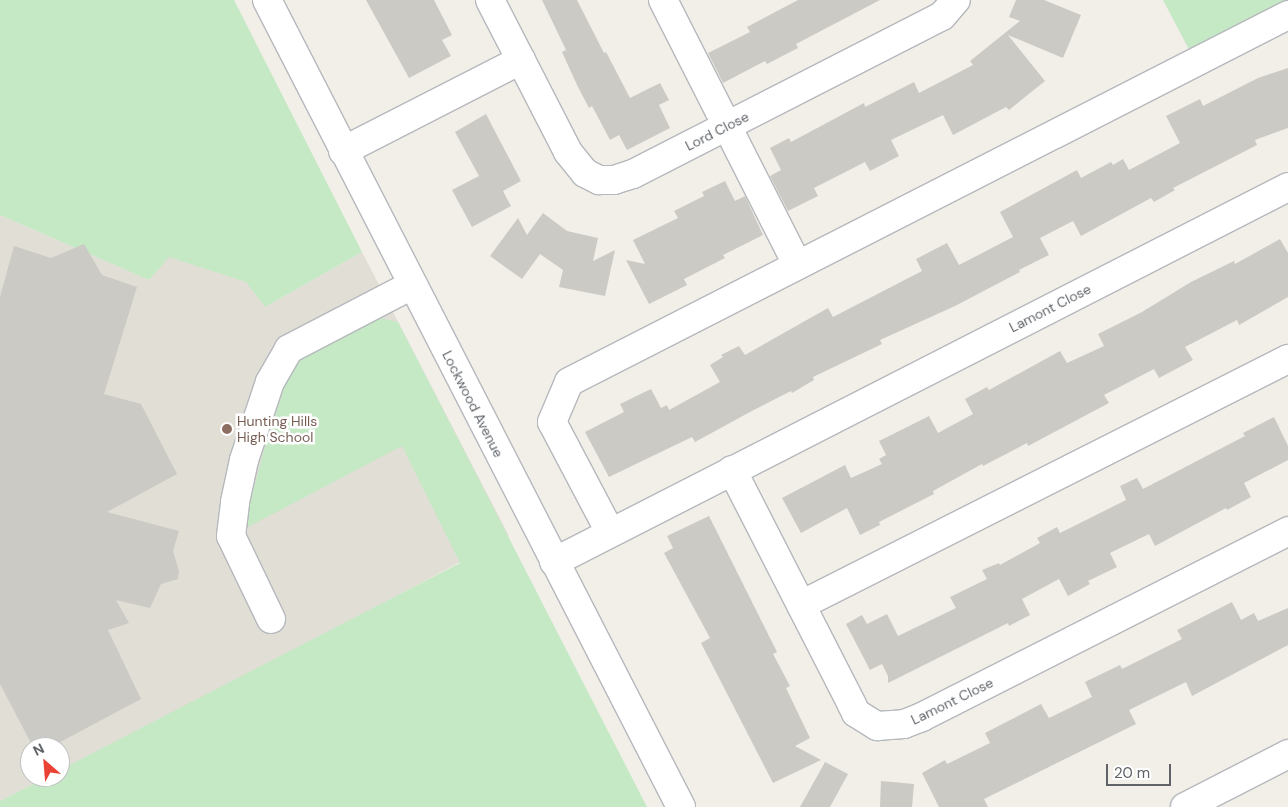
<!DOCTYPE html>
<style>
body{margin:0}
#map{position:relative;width:1288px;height:807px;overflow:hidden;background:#f1efe8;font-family:"DM Sans",sans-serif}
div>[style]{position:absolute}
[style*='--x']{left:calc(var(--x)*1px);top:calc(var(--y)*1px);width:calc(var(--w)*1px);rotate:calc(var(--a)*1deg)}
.education>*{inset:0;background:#e1ded6}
.green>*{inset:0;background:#c5e8c5}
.building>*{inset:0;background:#cccac5}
.roads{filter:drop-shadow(1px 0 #b5b8bc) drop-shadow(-1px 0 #b5b8bc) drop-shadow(0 1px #b5b8bc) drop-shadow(0 -1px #b5b8bc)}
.minor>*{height:28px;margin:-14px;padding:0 14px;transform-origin:14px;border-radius:14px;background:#fff}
.dots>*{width:14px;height:14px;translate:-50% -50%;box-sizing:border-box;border:2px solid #fff;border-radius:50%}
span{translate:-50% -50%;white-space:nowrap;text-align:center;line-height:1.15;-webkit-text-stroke:5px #fff;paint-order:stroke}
.street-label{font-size:14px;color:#5f6368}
.education-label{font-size:14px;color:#785e54}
.left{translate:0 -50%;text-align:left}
.north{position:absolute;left:20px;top:737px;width:50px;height:50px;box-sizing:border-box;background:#fff;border:1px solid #bfc1c3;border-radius:50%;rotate:333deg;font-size:14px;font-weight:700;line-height:20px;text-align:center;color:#5f6368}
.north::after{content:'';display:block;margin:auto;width:18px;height:22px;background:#ea4335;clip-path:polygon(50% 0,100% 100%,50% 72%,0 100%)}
.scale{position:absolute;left:1106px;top:764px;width:65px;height:22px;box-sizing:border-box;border:2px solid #5f6368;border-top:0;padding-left:6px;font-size:15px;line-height:18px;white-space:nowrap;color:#5f6368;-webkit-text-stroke:4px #fff;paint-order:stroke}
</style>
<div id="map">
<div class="education">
<div style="clip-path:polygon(0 215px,149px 280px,169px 256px,247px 282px,265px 307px,362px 252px,509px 536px,267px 665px,60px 771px,60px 747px,30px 747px,30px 777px,47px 777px,0 801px)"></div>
</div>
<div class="green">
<div style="clip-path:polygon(0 0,234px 0,362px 252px,265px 307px,246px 282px,169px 257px,149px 280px,0 215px)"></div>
<div style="clip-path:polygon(1163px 0,1288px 0,1288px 12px,1194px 59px)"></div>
<div style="clip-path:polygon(379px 318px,398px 322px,647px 807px,0 807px,0 801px,47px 777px,60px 777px,60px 770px,460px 563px,402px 446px,248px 527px,248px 510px,264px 450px,289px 373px,298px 360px)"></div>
</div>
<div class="building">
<div style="clip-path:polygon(366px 0,434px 0,452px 35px,442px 40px,451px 56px,409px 78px)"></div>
<div style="clip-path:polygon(542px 0,577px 0,604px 53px,606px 52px,630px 98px,660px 83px,669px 100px,659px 105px,670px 128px,627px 150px,619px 135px,610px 140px,592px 106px,589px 108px,577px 85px,562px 52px,566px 50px)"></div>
<div style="clip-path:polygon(798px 0,880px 0,796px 44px,798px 48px,767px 64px,765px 61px,723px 83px,708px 53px,750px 32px,747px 27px)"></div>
<div style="clip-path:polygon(1016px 0,1044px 0,1081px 15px,1063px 58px,1008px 35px,1045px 81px,1009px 110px,1006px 107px,953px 135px,943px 115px,891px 140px,899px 156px,870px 171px,865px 162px,814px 188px,818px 196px,788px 211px,770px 176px,781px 170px,770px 148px,789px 138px,791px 142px,864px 103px,865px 107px,914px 82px,919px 93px,973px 65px,970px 61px,1020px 21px,1009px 17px)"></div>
<div style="clip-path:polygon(1288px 68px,1288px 128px,1255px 140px,1257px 145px,1173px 188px,1175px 190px,1154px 202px,1151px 198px,1081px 236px,1073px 221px,1040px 238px,1049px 255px,1019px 270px,1020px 272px,955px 306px,880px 340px,882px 344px,813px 377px,814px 380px,792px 393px,791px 391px,750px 412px,695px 442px,692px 437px,609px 477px,585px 432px,624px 412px,620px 404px,651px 389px,661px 408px,667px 405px,669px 410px,720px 382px,710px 365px,723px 357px,721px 355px,739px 346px,745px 355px,828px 308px,833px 317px,922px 271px,916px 259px,947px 243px,959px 265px,1013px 237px,1000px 212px,1077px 170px,1081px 178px,1111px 162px,1113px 165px,1123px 159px,1129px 170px,1180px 143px,1166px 116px,1200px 99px,1203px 106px,1258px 78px)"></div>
<div style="clip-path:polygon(486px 114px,521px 181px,503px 191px,511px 206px,472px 227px,452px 190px,479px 176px,455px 132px)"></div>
<div style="clip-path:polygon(725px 181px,735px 201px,745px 196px,763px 235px,723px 255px,725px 258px,684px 279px,687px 285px,649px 304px,626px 260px,645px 264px,633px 240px,678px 218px,674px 211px,704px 196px,702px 192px)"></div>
<div style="clip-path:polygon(543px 213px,567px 231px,598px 238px,593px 261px,615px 250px,605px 296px,559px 287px,563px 270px,540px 254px,522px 279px,490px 256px,518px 218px,527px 235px)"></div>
<div style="clip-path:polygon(1280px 239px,1288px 253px,1288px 297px,1239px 325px,1237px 320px,1185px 347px,1193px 360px,1159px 378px,1154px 369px,1104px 395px,1109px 403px,1028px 446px,1027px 443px,983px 466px,982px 464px,933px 491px,934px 494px,879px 522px,880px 525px,860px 535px,847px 508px,801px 533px,782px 498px,845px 465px,851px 478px,882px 464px,879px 459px,886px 455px,879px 441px,929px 416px,938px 433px,973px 414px,965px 399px,987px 387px,989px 390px,1060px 351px,1067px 363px,1104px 346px,1098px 334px,1142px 312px,1191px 282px,1234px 261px,1235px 264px)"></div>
<div style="clip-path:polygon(84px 244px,102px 275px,137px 287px,104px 394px,141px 404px,177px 474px,107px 512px,179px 531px,173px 551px,179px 571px,178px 579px,161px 584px,150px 608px,116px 600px,129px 623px,108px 630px,141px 699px,51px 747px,33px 747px,0 684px,0 297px,14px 246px,51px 258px)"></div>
<div style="clip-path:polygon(1274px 417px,1288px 446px,1288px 460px,1244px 483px,1251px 497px,1227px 510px,1226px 508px,1155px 546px,1149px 534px,1110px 553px,1117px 567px,1088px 581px,1090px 584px,1068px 596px,1059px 579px,1022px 599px,1030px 615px,1009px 626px,1008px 623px,888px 683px,888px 676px,882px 664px,870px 670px,846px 624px,862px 615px,867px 624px,887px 614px,898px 636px,956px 608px,950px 597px,987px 579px,982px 570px,999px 563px,1000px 565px,1040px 543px,1037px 538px,1057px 527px,1060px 533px,1126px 500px,1120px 486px,1137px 478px,1143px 489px,1245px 436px,1243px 433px)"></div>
<div style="clip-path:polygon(709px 516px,777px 652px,773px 654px,790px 686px,786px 688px,810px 738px,795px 746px,821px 760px,773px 783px,701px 643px,710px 638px,664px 553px,673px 548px,667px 536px)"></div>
<div style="clip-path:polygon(1232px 602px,1241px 620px,1254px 613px,1258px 621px,1288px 608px,1288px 645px,1192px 696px,1186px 682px,1129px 710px,1136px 724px,984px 799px,988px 807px,939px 807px,922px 773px,945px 760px,947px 764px,990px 743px,985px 733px,1041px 704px,1049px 718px,1092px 697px,1085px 682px,1120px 665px,1122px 669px,1182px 639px,1177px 630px)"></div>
<div style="clip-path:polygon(825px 762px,848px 774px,830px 807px,800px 807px)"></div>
<div style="clip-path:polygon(881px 781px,914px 784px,912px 807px,880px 807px)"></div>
</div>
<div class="roads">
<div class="minor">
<div style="--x:267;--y:0;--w:907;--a:62.84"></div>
<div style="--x:490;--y:0;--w:171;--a:62.8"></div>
<div style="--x:568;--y:152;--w:27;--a:51"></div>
<div style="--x:585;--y:173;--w:16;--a:27"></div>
<div style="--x:599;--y:180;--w:15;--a:0"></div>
<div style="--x:614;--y:180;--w:20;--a:-18"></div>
<div style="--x:633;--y:174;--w:347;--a:-27.1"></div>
<div style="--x:942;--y:16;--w:21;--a:-49"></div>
<div style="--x:663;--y:0;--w:296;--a:63.1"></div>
<div style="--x:343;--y:151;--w:200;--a:-27.1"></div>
<div style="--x:732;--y:470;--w:264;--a:62.9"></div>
<div style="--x:852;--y:705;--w:9;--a:63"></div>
<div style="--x:856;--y:713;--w:25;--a:32"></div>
<div style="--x:877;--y:726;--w:27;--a:-4"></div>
<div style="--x:904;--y:724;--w:19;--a:-21"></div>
<div style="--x:922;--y:717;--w:411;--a:-26.9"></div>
<div style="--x:610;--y:532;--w:124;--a:-117.8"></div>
<div style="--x:552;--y:422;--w:43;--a:-67"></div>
<div style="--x:569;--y:382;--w:807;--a:-27.04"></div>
<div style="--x:554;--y:562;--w:824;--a:-27.06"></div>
<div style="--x:801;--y:605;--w:546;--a:-26.8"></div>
<div style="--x:271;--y:619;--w:92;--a:-115.7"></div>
<div style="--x:231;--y:536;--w:34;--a:-83"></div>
<div style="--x:235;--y:502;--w:43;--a:-77.9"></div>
<div style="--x:244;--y:460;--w:82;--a:-71.6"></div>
<div style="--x:270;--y:382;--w:38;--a:-60"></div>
<div style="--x:289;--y:349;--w:139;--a:-27.5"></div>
<div style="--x:1185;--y:807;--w:116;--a:-27.2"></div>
</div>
</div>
<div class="dots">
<div style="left:227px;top:429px;background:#8d6e63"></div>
</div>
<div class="street-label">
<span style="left:717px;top:131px;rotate:-27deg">Lord Close</span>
<span style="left:1050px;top:308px;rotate:-27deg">Lamont Close</span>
<span style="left:473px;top:404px;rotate:63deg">Lockwood Avenue</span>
<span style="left:952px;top:701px;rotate:-26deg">Lamont Close</span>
</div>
<div class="education-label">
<span class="left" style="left:237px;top:429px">Hunting Hills<br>High School</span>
</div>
<div class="north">N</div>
<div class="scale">20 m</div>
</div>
